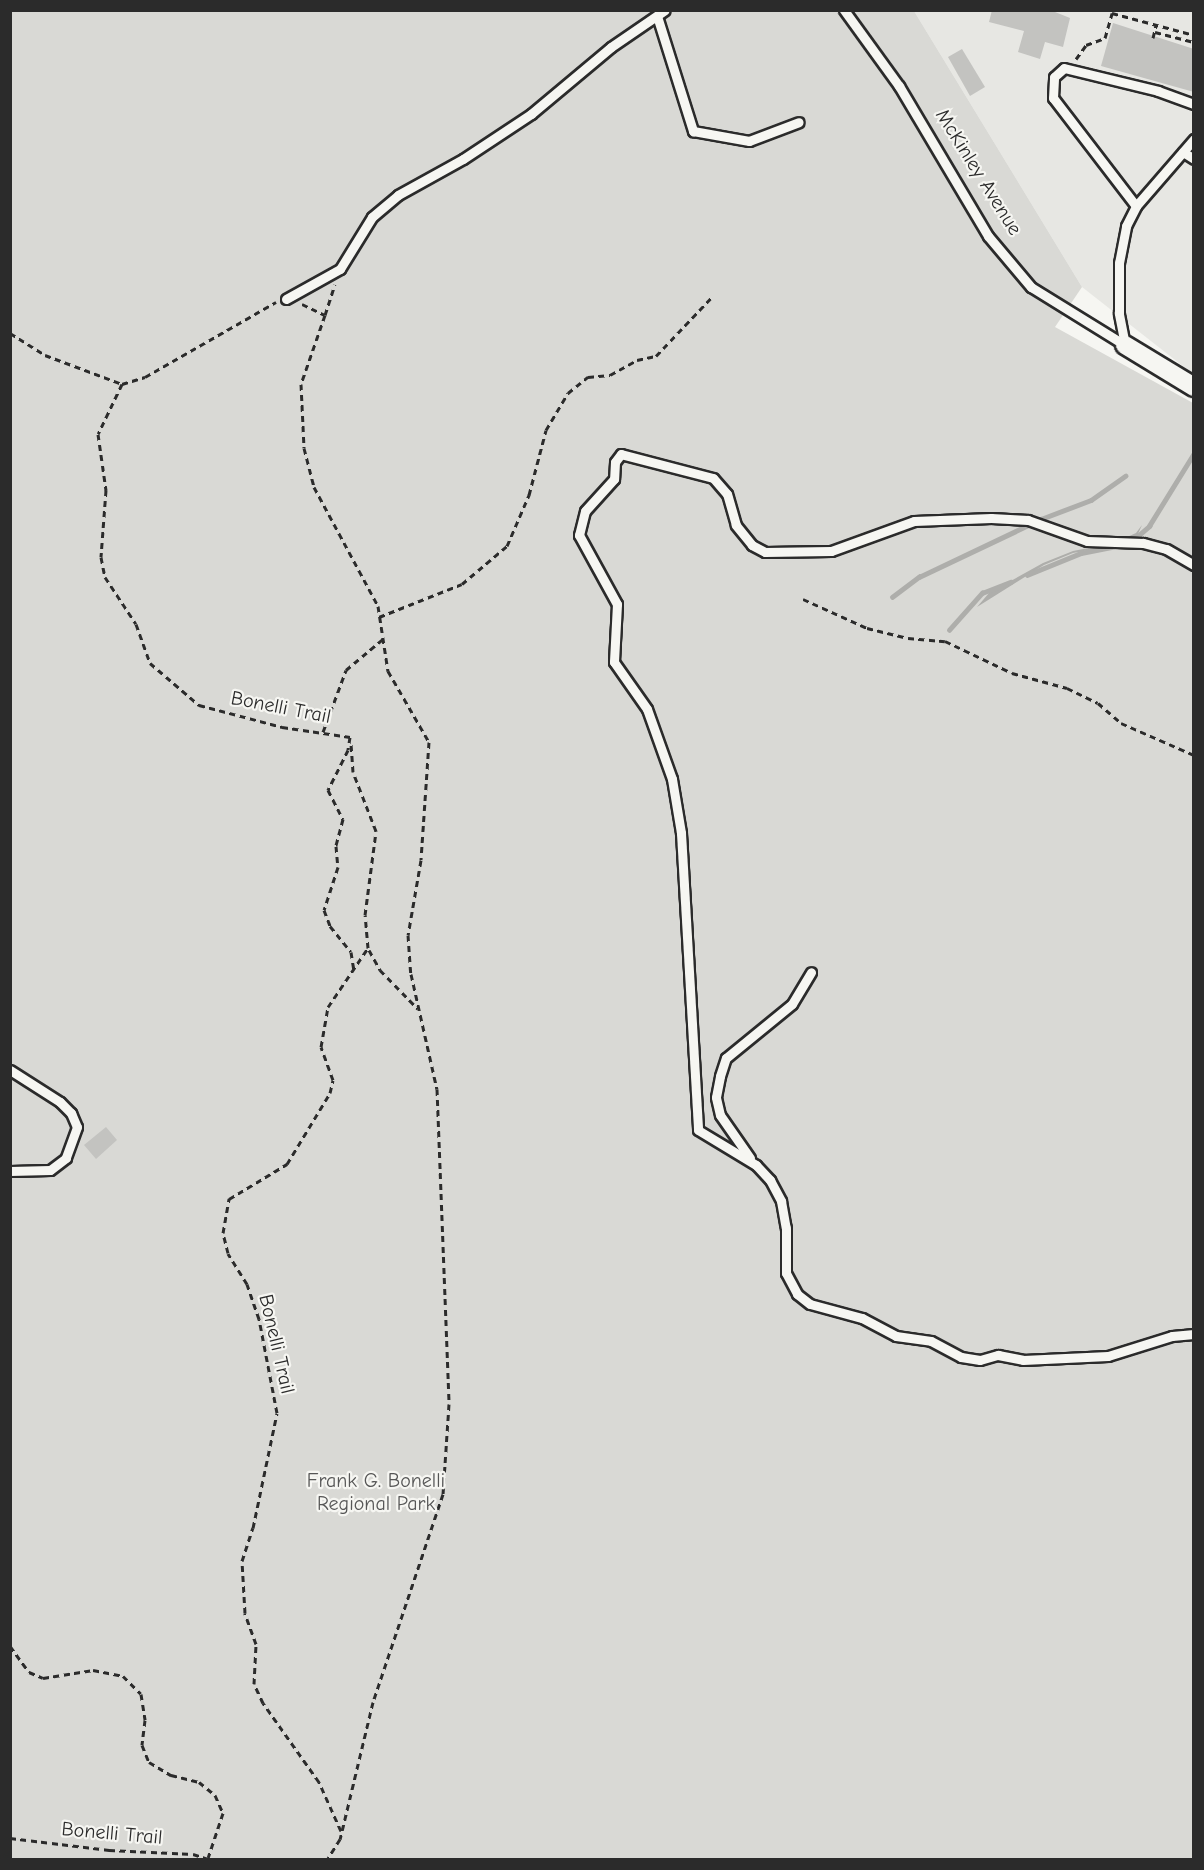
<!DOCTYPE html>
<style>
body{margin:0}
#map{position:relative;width:1204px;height:1870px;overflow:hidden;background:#f6f6f2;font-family:"Comic Neue",sans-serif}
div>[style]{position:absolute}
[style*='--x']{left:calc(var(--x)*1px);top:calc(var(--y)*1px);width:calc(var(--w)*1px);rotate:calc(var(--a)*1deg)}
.built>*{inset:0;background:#e7e7e3}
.green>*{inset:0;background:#d9d9d5}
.water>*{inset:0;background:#aeaeab}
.stream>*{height:4.5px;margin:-2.25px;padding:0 2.25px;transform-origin:2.25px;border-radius:2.25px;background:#aeaeab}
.building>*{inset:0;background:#c3c3c0}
.path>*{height:3px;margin-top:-1.5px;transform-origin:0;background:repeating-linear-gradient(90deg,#2b2b2b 0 6px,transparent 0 10.5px)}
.roads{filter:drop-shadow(2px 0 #2b2b2b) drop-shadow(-2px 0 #2b2b2b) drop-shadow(0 2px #2b2b2b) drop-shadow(0 -2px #2b2b2b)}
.lane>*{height:9px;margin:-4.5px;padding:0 4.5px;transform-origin:4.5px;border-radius:4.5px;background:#f6f6f2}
.street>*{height:18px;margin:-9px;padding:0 9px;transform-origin:9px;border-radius:9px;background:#f6f6f2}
span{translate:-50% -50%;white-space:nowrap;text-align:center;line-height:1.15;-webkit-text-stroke:4.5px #f6f6f2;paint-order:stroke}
.street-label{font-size:20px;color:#2b2b2b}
.park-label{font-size:20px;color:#565656}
.frame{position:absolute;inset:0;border:12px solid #2b2b2b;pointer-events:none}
</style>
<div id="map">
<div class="built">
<div style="clip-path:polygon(914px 11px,1193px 11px,1193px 374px,1082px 287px)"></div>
</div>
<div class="green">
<div style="clip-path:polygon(11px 11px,914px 11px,1082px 287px,1055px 327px,1193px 403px,1193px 1859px,11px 1860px)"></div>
</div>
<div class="water">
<div style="clip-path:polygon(1142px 525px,1137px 536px,1116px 545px,1073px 553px,1044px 565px,977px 607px,989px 593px,1043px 563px,1073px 551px,1114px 543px,1136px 533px)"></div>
</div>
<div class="stream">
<div style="--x:1132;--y:541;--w:23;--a:-41"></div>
<div style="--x:1149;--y:526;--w:86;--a:-58.3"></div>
<div style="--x:1027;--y:575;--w:58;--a:-22.2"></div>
<div style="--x:1081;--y:553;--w:42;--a:-11"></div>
<div style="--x:892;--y:597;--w:34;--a:-37"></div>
<div style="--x:919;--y:577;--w:135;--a:-25.4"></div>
<div style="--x:1041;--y:519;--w:53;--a:-20.8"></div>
<div style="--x:1091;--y:500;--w:42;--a:-35.2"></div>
<div style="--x:949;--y:630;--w:50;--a:-48.3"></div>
<div style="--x:982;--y:593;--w:31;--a:-21"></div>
</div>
<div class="building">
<div style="clip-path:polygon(992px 10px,1050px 10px,1070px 18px,1063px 47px,1045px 42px,1040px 59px,1018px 52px,1024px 31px,989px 22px)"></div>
<div style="clip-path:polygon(1113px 23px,1194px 49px,1194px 92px,1101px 66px)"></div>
<div style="clip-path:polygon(962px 49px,985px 87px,970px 96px,948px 57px)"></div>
<div style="clip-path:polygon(106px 1127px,117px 1140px,96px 1159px,84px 1145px)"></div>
</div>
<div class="path">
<div style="--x:1155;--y:32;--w:40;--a:14.4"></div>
<div style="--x:1153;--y:38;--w:13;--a:-77"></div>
<div style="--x:1076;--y:59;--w:17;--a:-54"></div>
<div style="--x:1086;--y:45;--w:20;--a:-20"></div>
<div style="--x:1105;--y:38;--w:26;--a:-74"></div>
<div style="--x:1112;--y:13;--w:85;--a:15"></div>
<div style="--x:302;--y:304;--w:25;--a:26"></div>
<div style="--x:325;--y:315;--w:73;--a:109.2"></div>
<div style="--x:301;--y:384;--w:64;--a:87.3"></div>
<div style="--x:304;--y:448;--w:40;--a:75.6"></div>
<div style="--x:314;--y:487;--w:135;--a:61.7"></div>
<div style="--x:378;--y:606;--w:66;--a:81.3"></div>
<div style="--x:388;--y:671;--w:82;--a:60"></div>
<div style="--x:429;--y:742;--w:118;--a:93.9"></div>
<div style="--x:421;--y:860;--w:76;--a:99.8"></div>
<div style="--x:408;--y:935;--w:39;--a:86"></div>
<div style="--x:411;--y:974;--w:118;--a:77.3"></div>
<div style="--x:437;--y:1089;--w:315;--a:87.8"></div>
<div style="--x:449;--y:1404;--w:90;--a:93.8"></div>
<div style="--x:443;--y:1494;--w:219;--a:108.6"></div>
<div style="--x:373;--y:1702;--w:141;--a:103.5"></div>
<div style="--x:340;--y:1839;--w:25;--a:122"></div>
<div style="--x:325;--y:315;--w:32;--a:-72"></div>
<div style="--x:10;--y:333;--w:41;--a:32.2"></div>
<div style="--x:45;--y:355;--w:82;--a:20.6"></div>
<div style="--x:122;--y:384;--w:24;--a:-17"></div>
<div style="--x:145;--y:377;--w:151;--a:-29.8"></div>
<div style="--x:122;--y:384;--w:55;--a:115.6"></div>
<div style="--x:98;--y:434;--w:57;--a:81.9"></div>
<div style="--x:106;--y:490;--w:67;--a:94.3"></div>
<div style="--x:101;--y:557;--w:20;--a:79"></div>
<div style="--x:105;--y:577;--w:56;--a:56.6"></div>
<div style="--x:136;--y:624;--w:41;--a:70.3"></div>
<div style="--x:150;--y:663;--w:65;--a:40.6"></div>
<div style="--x:199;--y:705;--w:86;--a:14.8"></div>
<div style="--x:282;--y:727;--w:69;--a:8.4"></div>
<div style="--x:350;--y:737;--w:13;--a:99"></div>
<div style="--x:348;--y:750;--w:45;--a:116.6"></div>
<div style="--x:328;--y:790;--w:33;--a:63"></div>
<div style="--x:343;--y:819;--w:28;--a:105"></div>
<div style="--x:336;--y:846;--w:21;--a:85"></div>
<div style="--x:338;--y:867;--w:45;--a:108"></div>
<div style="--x:324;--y:910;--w:17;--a:69"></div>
<div style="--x:330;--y:926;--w:33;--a:51"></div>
<div style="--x:351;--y:952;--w:19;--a:81"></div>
<div style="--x:803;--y:599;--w:70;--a:24.4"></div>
<div style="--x:867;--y:628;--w:42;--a:13.7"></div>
<div style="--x:908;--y:638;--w:37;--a:5"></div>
<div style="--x:945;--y:641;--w:74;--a:25.5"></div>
<div style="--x:1012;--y:673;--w:57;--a:15.3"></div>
<div style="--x:1067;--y:688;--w:34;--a:26"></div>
<div style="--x:1098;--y:703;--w:30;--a:41"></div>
<div style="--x:1121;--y:723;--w:80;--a:23.7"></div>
<div style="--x:379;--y:617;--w:89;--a:-21.7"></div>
<div style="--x:462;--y:584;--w:59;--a:-40.2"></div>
<div style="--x:507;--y:546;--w:56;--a:-66.7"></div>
<div style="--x:529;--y:495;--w:67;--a:-75.3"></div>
<div style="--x:546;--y:430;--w:43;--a:-59.3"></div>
<div style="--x:568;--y:393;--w:26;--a:-39"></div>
<div style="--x:588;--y:377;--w:22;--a:-5"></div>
<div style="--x:610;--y:375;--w:31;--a:-29"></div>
<div style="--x:637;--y:360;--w:19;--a:-12"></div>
<div style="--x:656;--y:356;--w:83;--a:-46.5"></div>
<div style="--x:323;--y:732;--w:66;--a:-69.6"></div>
<div style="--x:346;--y:670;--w:48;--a:-40"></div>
<div style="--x:369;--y:950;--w:23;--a:61"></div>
<div style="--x:380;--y:970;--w:54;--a:45.7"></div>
<div style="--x:10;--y:1646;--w:32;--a:54"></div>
<div style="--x:29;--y:1672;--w:15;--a:23"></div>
<div style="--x:43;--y:1678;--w:51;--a:-9.1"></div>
<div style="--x:93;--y:1670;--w:31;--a:11"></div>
<div style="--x:123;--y:1676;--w:25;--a:45"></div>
<div style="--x:141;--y:1694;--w:26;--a:81"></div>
<div style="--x:145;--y:1720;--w:25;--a:97"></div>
<div style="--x:142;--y:1745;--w:18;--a:68"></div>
<div style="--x:149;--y:1762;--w:26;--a:31"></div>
<div style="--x:171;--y:1775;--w:29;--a:14"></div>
<div style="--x:199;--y:1782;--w:21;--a:39"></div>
<div style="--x:215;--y:1795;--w:20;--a:66"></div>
<div style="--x:223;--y:1813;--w:47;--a:108.4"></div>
<div style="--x:341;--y:1831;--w:54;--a:-114.2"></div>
<div style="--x:319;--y:1782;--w:97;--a:-125.3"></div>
<div style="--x:263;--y:1703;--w:21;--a:-115"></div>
<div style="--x:254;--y:1684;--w:40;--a:-87.1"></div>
<div style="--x:256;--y:1644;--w:33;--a:-110"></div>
<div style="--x:245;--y:1613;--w:52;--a:-93.3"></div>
<div style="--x:242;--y:1561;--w:35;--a:-72"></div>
<div style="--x:253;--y:1528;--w:117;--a:-78.2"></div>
<div style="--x:277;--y:1413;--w:96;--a:-100.8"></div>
<div style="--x:259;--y:1319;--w:37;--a:-109"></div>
<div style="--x:247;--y:1284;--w:36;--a:-122"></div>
<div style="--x:228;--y:1253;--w:21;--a:-104"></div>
<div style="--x:223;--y:1233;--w:35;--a:-80"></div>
<div style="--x:229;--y:1199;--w:68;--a:-31.1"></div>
<div style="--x:287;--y:1164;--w:83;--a:-58.8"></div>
<div style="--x:330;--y:1093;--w:13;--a:-77"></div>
<div style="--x:333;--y:1080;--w:35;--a:-110"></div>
<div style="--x:321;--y:1047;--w:41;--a:-80.1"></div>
<div style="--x:328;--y:1007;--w:71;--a:-55.9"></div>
<div style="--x:368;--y:948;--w:33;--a:-95"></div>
<div style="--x:365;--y:915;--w:85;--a:-82.5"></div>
<div style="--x:376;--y:831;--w:63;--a:-111.3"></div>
<div style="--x:353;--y:772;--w:28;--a:-94"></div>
<div style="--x:10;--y:1838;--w:100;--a:6.9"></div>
<div style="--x:109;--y:1850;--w:84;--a:2.7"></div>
<div style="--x:193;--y:1854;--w:19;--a:18"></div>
</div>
<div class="roads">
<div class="lane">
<div style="--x:844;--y:10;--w:94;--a:54.1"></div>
<div style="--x:899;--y:86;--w:174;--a:59.3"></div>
<div style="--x:988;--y:236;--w:67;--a:49.9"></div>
<div style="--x:1031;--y:287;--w:110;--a:31.7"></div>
<div style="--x:657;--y:16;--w:121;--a:72.6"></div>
<div style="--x:693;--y:131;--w:57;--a:10.1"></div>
<div style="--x:749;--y:141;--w:53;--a:-20.8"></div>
<div style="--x:1183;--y:152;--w:13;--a:32"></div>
<div style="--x:1136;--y:206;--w:136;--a:-127.5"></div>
<div style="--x:1053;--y:98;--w:21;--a:-87"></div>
<div style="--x:1054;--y:77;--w:13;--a:-42"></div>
<div style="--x:1064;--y:68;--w:97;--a:13.7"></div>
<div style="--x:1158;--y:91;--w:38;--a:20"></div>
<div style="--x:286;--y:299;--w:62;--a:-29.1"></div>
<div style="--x:340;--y:269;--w:61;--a:-58.4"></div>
<div style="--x:372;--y:217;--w:34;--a:-40"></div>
<div style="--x:398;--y:195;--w:74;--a:-29"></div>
<div style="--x:463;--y:159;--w:82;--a:-33.5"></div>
<div style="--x:531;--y:114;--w:104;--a:-39.9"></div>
<div style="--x:611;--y:47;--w:65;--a:-34.4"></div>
<div style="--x:1125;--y:345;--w:33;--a:-101"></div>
<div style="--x:1119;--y:313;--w:50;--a:-90"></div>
<div style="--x:1119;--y:263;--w:38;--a:-79"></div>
<div style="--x:1126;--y:226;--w:22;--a:-63"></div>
<div style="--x:1136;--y:206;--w:89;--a:-49.1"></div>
<div style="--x:1194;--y:565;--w:32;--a:-150"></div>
<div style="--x:1166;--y:549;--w:24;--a:-165"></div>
<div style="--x:1143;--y:543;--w:56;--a:-178"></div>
<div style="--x:1087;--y:541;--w:63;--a:-160.4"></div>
<div style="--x:1028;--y:520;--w:37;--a:-177"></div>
<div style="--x:991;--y:518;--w:77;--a:177.8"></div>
<div style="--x:914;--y:521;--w:88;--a:160.1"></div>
<div style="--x:831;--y:551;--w:66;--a:179.1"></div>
<div style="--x:765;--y:552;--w:15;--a:-152"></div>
<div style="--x:752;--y:545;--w:26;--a:-129"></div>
<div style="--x:736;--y:525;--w:32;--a:-106"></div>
<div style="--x:727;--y:494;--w:21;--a:-131"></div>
<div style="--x:713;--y:478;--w:95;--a:-165.4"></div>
<div style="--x:621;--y:454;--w:10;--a:127"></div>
<div style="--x:615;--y:462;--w:17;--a:93"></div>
<div style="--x:614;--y:479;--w:43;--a:132.2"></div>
<div style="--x:585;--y:511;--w:25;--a:104"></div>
<div style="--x:579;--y:535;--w:79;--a:61.2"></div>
<div style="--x:617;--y:604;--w:58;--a:93"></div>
<div style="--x:614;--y:662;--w:57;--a:54.9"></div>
<div style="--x:647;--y:709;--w:74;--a:70.3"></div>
<div style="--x:672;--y:779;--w:55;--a:80.5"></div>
<div style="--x:681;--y:833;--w:297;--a:86.7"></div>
<div style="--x:698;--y:1130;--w:68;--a:31.1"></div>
<div style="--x:756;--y:1165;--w:21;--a:47"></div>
<div style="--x:770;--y:1180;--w:24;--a:62"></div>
<div style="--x:781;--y:1201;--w:27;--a:80"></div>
<div style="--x:786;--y:1228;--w:45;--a:90"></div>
<div style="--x:786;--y:1273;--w:24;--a:62"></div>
<div style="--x:797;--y:1294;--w:16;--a:38"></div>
<div style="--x:810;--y:1304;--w:54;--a:15.1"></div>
<div style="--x:862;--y:1318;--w:38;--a:28"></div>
<div style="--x:896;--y:1336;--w:35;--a:8"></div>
<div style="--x:931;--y:1341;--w:34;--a:28"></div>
<div style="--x:961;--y:1357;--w:19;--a:9"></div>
<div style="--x:980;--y:1360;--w:19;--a:-16"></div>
<div style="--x:998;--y:1355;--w:25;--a:11"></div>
<div style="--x:1023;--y:1360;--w:85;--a:-2.7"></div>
<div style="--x:1108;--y:1356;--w:67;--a:-17.4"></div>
<div style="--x:1172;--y:1336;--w:22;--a:-5"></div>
<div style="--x:10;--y:1070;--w:59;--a:32.6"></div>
<div style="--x:60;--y:1102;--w:16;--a:45"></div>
<div style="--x:71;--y:1113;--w:15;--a:67"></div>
<div style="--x:77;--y:1127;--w:33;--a:110"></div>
<div style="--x:66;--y:1158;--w:20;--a:143"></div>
<div style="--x:50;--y:1170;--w:40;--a:178.6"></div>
<div style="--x:750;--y:1158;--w:52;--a:-124.9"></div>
<div style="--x:720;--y:1115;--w:18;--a:-103"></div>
<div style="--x:716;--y:1097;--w:21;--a:-79"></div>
<div style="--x:720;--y:1076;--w:19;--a:-72"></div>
<div style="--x:726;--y:1058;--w:85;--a:-39.3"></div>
<div style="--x:792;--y:1004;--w:37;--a:-59"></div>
</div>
<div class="street">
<div style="--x:1125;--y:345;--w:81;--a:31.3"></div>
</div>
</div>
<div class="street-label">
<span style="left:979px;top:172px;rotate:58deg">McKinley Avenue</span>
<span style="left:281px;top:707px;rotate:11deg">Bonelli Trail</span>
<span style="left:277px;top:1344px;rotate:77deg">Bonelli Trail</span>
<span style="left:112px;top:1833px;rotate:5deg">Bonelli Trail</span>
</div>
<div class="park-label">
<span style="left:376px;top:1492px">Frank G. Bonelli<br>Regional Park</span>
</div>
<div class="frame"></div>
</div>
